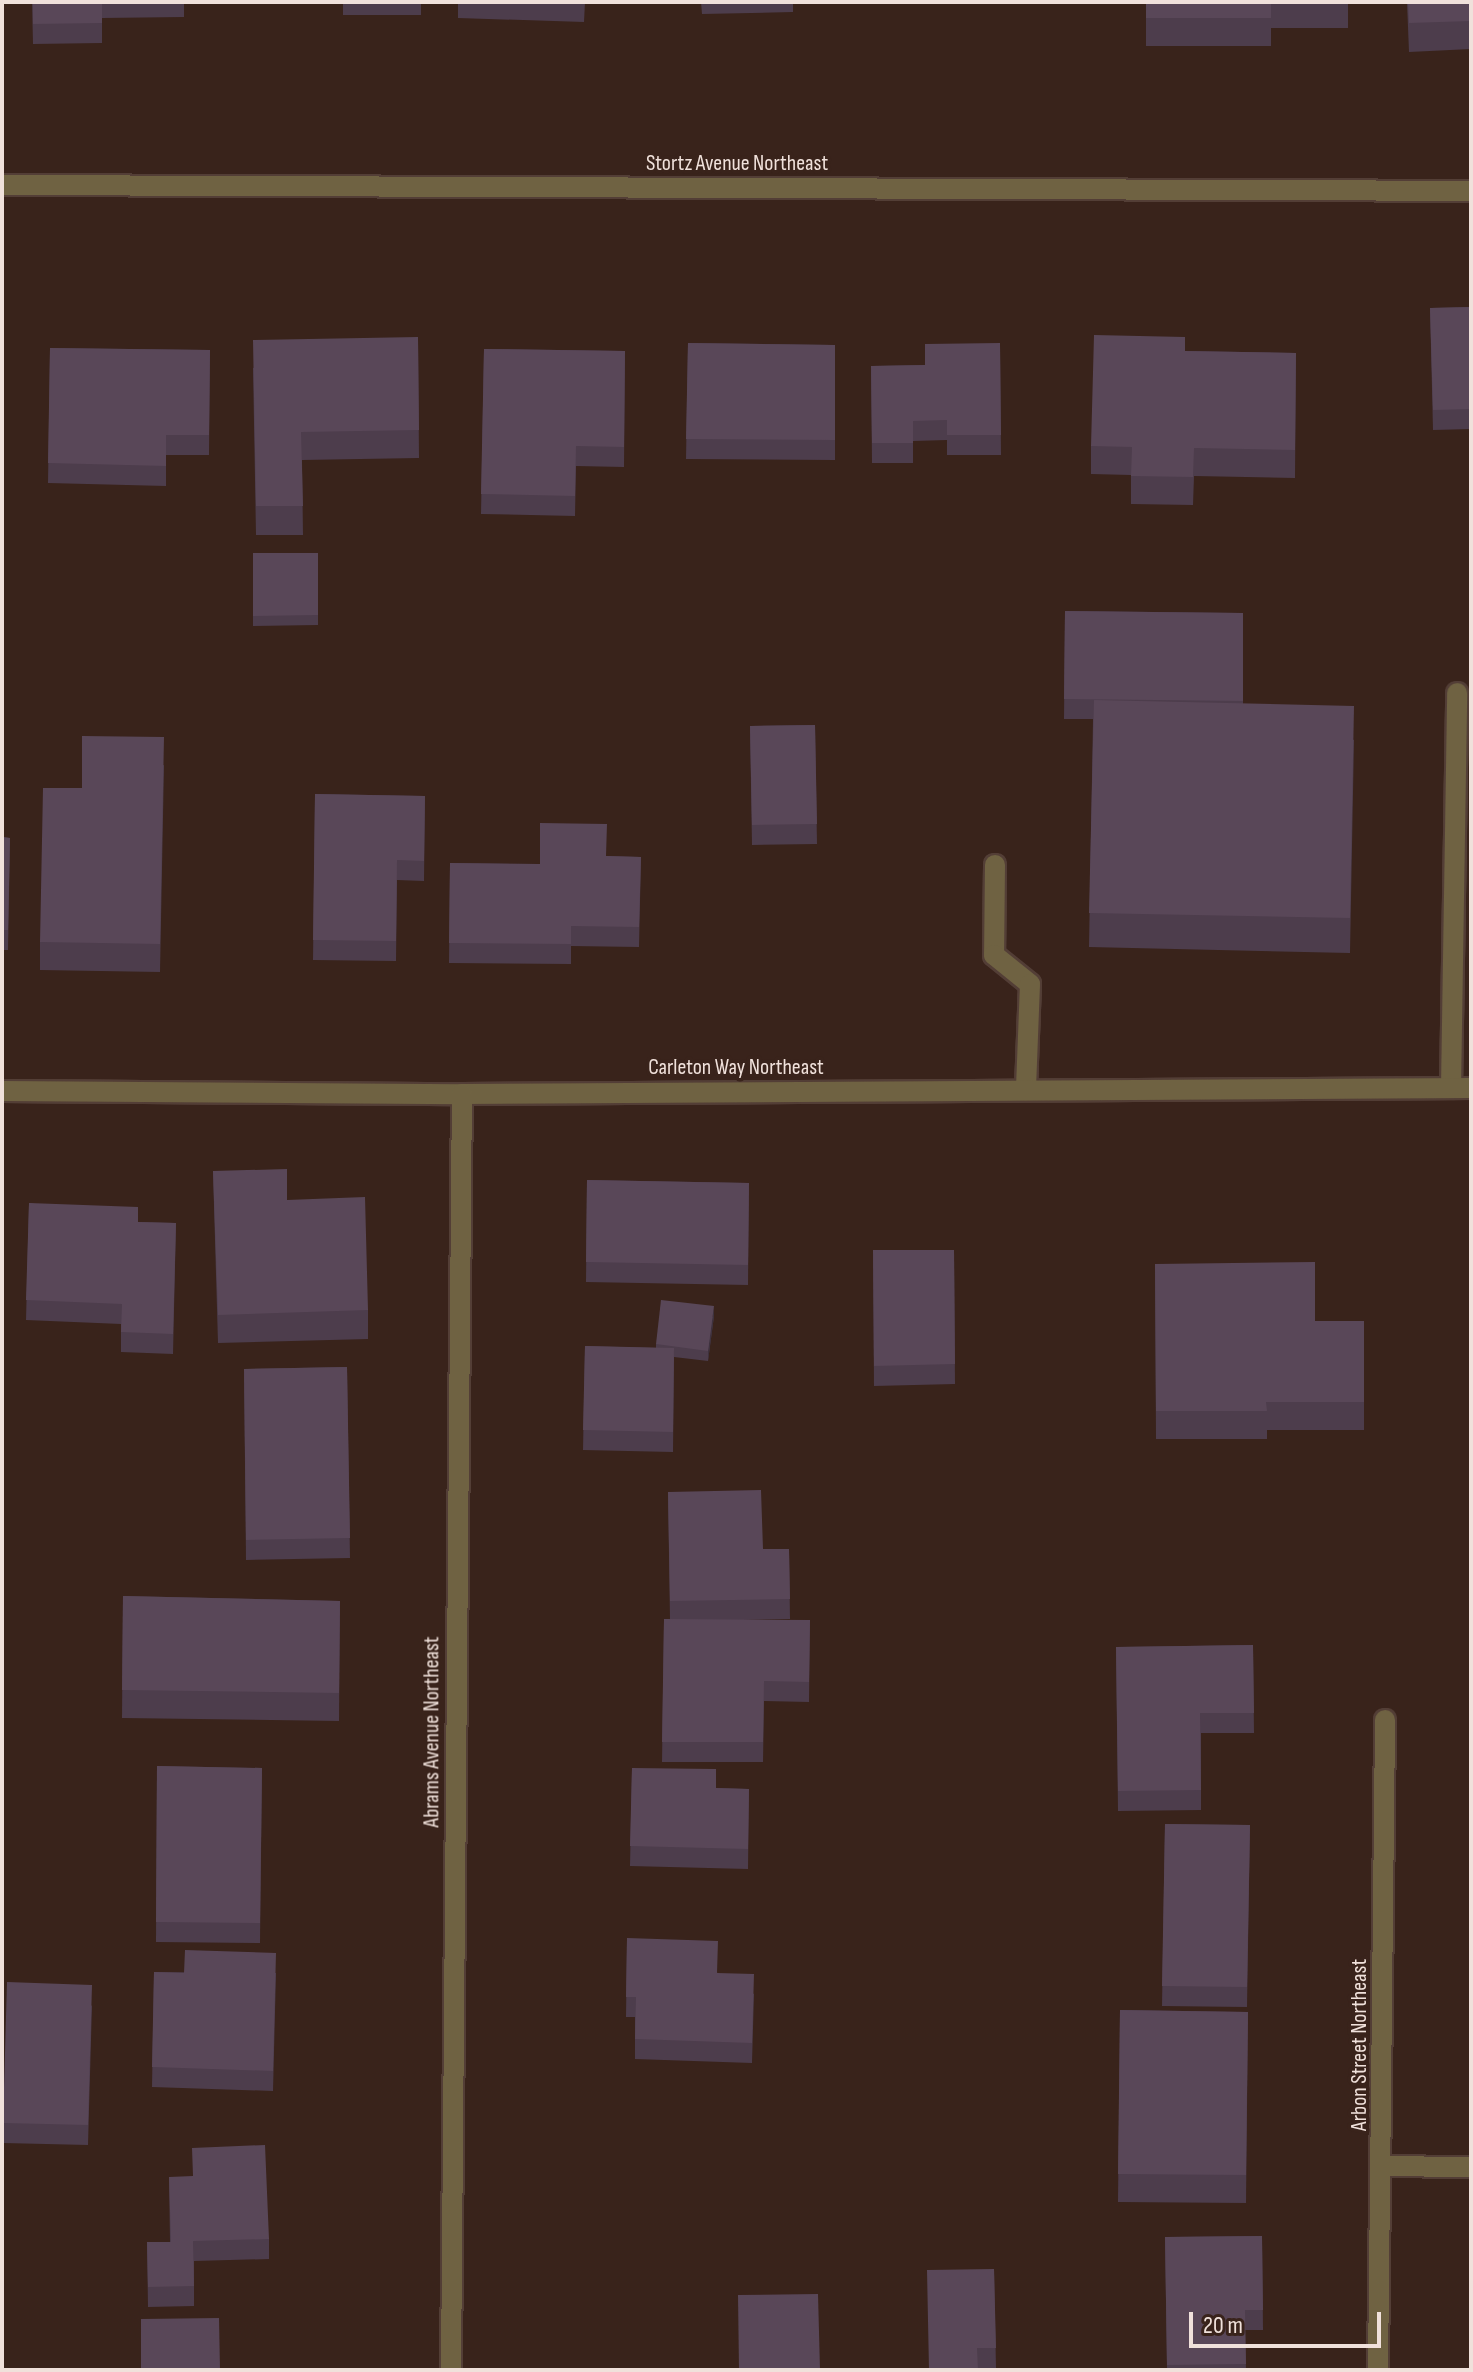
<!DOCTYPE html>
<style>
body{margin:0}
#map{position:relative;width:1473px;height:2372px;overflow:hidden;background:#39231b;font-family:"Sofia Sans Condensed",sans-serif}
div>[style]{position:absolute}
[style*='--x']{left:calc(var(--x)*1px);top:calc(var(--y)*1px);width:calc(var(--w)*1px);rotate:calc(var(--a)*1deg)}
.roads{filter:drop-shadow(2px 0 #533e36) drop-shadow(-2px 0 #533e36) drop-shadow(0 2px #533e36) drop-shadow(0 -2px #533e36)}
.minor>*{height:20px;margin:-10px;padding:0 10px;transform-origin:10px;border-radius:10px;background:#6f6242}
.wall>*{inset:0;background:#4d3d4c}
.shaded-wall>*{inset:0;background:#3e323e}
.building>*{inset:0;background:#594758}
span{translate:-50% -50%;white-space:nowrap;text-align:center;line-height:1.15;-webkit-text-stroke:7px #39231b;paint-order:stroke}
.street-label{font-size:22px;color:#f0e1db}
.frame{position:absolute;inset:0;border:4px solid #f0e1db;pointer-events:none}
.scale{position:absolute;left:1189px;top:2312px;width:192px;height:36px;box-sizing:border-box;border:4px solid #f0e1db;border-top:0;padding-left:10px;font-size:24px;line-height:28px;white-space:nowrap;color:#f0e1db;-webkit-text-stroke:6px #39231b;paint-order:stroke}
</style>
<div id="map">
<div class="roads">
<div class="minor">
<div style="--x:2;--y:185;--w:1469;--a:0.23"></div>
<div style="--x:995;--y:865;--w:90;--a:90.6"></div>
<div style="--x:994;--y:955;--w:46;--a:38.9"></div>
<div style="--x:1030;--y:984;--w:106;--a:92.2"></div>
<div style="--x:1451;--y:1088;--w:395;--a:-89.1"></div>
<div style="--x:2;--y:1091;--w:460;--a:0.4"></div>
<div style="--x:462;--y:1094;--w:1009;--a:-0.34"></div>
<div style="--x:1383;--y:2166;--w:88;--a:0.7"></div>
<div style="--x:451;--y:2370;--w:1276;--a:-89.51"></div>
<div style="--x:1378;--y:2370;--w:650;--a:-89.38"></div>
</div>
</div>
<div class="wall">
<div style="clip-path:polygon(32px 2px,184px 2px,184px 17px,102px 18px,102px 43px,33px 44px)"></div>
<div style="clip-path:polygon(343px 2px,421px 2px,421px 15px,343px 15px)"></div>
<div style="clip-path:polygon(458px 2px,585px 2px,584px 22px,458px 18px)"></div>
<div style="clip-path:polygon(701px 2px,793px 2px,793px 12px,702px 14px)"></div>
<div style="clip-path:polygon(1146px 2px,1348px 2px,1348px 28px,1271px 28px,1271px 46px,1146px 46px)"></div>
<div style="clip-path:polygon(1407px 2px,1471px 2px,1471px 49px,1409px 52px)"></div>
<div style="clip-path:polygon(1471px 307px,1471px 429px,1433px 430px,1430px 308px)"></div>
<div style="clip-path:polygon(418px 337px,419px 458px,302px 460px,303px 535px,256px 535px,253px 368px)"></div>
<div style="clip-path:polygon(688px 343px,835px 345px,835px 460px,686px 459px)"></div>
<div style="clip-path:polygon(1000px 343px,1001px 455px,947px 455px,947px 440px,913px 441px,913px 463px,872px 463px,871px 366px,925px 365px)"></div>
<div style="clip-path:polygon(50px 348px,210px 350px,209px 455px,166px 455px,166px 486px,48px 483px)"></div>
<div style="clip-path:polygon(484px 349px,625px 351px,624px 467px,576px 466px,575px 516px,481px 514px)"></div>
<div style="clip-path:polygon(1185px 351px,1296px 353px,1295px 478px,1194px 476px,1193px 505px,1131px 504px,1131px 475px,1091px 474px,1091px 446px)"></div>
<div style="clip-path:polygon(253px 553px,318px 553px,318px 625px,253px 626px)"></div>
<div style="clip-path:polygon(1065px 611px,1243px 613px,1243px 704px,1354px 740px,1350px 953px,1089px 947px,1093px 719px,1064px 719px)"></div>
<div style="clip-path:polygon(815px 725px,817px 844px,752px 845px,750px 726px)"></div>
<div style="clip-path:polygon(164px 765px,160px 972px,40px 970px,40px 942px,82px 788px)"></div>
<div style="clip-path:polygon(315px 794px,425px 796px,424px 881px,397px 880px,396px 961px,313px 960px)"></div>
<div style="clip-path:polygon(2px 837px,10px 838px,8px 950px,2px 950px)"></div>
<div style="clip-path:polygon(607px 856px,641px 857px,639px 947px,571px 946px,571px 964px,449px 963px,450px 863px,540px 864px)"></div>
<div style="clip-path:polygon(213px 1171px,287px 1200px,368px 1310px,368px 1339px,218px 1343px)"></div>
<div style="clip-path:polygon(587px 1180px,749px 1183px,748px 1285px,586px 1282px)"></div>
<div style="clip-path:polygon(29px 1203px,138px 1222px,176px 1223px,173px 1354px,121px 1352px,121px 1324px,26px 1320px)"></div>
<div style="clip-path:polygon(873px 1250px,954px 1250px,955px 1384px,874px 1386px)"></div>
<div style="clip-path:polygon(1155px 1264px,1315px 1321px,1364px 1321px,1364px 1430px,1267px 1430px,1267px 1439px,1156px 1439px)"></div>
<div style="clip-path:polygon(714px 1316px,708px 1361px,674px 1357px,673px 1452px,583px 1450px,585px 1346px,656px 1348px,656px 1344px)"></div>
<div style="clip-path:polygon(347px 1367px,350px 1558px,246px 1560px,244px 1369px)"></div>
<div style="clip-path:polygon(668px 1492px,763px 1549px,789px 1549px,790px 1619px,742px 1620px,810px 1620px,809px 1702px,764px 1701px,763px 1762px,662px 1762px,664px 1619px,670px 1619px)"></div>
<div style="clip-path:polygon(123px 1596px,340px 1601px,339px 1721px,122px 1718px)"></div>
<div style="clip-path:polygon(1253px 1645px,1254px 1733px,1201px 1733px,1201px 1810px,1118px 1811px,1116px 1647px)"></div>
<div style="clip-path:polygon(157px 1766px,262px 1768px,260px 1943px,156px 1942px)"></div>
<div style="clip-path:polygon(632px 1768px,716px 1788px,749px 1789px,748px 1869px,630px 1866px)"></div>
<div style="clip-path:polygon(1165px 1824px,1250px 1825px,1247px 2007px,1162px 2006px)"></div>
<div style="clip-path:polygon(627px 1938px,718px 1973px,754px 1994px,752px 2063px,635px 2059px,635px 2017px,626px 2017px)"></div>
<div style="clip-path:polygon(154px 1972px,276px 1973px,273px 2091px,152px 2087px)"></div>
<div style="clip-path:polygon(92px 2005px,88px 2145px,3px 2143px,3px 2123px)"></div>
<div style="clip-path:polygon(1120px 2010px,1248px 2012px,1246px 2203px,1118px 2202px)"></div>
<div style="clip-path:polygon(169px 2177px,269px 2239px,269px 2259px,194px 2261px,194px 2306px,148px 2307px,147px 2242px,170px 2242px)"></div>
<div style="clip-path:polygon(1262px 2236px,1263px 2330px,1245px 2330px,1246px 2370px,1167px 2370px,1165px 2237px)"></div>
<div style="clip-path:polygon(994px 2269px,996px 2368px,929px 2370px)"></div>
</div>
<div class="shaded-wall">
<div style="clip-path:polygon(714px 1306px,714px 1316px,708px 1361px,708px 1351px)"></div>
</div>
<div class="building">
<div style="clip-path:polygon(33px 2px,102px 2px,102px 23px,33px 24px)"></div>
<div style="clip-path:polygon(1146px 2px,1271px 2px,1271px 18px,1146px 18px)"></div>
<div style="clip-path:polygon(1408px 2px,1471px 2px,1471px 21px,1409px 23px)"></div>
<div style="clip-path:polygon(1471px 307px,1471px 409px,1433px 410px,1430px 308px)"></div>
<div style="clip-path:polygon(1094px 335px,1185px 337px,1185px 351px,1296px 353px,1295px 450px,1194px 448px,1193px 477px,1131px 476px,1132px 447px,1091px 446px)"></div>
<div style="clip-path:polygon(418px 337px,419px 430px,301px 432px,303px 506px,256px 506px,253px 340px)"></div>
<div style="clip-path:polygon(688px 343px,835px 345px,835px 440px,686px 439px)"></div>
<div style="clip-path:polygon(1000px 343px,1001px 435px,947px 435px,947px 420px,913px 421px,913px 443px,872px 443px,871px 366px,925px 365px,925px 344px)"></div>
<div style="clip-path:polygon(50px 348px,210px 350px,209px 435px,166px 435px,166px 466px,48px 463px)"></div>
<div style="clip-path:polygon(484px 349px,625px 351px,624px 447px,576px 446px,575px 496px,481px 494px)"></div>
<div style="clip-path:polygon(253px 553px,318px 553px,318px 615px,253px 616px)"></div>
<div style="clip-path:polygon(1065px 611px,1243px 613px,1243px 701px,1064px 699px)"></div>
<div style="clip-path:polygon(1094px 700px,1354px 706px,1350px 918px,1089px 913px)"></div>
<div style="clip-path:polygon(815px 725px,817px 824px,752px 825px,750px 726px)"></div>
<div style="clip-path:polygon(82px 736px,164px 737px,160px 944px,40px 942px,43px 788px,82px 788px)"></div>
<div style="clip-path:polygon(315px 794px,425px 796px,424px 861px,397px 860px,396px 941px,313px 940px)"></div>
<div style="clip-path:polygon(540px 823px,607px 824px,606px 856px,641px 857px,639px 927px,571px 926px,571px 944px,449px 943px,450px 863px,540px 864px)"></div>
<div style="clip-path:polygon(2px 837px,10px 838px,8px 930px,2px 930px)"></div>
<div style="clip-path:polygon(287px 1169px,287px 1200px,365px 1197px,368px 1310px,218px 1315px,213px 1171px)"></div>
<div style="clip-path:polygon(587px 1180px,749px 1183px,748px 1265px,586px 1262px)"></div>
<div style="clip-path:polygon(29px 1203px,138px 1207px,138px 1222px,176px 1223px,173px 1334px,121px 1332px,122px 1304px,26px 1300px)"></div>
<div style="clip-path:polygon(873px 1250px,954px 1250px,955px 1364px,874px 1366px)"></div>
<div style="clip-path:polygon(1315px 1262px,1315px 1321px,1364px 1321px,1364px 1402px,1266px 1402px,1267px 1411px,1156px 1411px,1155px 1264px)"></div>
<div style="clip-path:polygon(661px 1300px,714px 1306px,708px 1351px,656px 1344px)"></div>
<div style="clip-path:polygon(585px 1346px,674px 1348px,673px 1432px,583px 1430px)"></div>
<div style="clip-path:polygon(347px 1367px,350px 1538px,246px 1540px,244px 1369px)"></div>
<div style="clip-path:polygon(761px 1490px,763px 1549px,789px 1549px,790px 1599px,670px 1601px,668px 1492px)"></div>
<div style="clip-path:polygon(123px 1596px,340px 1601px,339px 1693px,122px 1690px)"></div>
<div style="clip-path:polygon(664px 1619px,810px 1620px,809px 1682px,764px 1681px,763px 1742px,662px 1742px)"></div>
<div style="clip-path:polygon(1253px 1645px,1254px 1713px,1200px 1713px,1201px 1790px,1118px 1791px,1116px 1647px)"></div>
<div style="clip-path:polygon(157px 1766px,262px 1768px,260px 1923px,156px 1922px)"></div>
<div style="clip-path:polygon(632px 1768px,716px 1769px,716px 1788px,749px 1789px,748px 1849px,630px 1846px)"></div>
<div style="clip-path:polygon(1165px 1824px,1250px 1825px,1247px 1987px,1162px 1986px)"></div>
<div style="clip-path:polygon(627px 1938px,718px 1941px,717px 1973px,754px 1974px,752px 2043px,635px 2039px,636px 1997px,626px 1997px)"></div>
<div style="clip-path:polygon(185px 1950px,276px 1953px,273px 2071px,152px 2067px,154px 1972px,184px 1973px)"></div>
<div style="clip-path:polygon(7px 1982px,92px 1985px,88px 2125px,3px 2123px)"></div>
<div style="clip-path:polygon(1120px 2010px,1248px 2012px,1246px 2175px,1118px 2174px)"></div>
<div style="clip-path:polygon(265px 2145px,269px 2239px,193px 2241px,194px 2286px,148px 2287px,147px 2242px,171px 2242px,169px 2177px,193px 2176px,192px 2148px)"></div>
<div style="clip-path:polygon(1262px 2236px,1263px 2310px,1245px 2310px,1246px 2364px,1167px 2365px,1165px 2237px)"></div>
<div style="clip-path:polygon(994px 2269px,996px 2348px,977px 2348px,978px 2370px,929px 2370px,927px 2270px)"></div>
<div style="clip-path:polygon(818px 2294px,820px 2370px,739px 2370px,738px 2295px)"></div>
<div style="clip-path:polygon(219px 2318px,220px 2370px,141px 2370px,141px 2319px)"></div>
</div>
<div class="street-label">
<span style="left:737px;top:164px">Stortz Avenue Northeast</span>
<span style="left:736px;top:1068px">Carleton Way Northeast</span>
<span style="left:432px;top:1732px;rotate:-90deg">Abrams Avenue Northeast</span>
<span style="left:1360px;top:2045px;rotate:-90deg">Arbon Street Northeast</span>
</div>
<div class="frame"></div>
<div class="scale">20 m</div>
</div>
